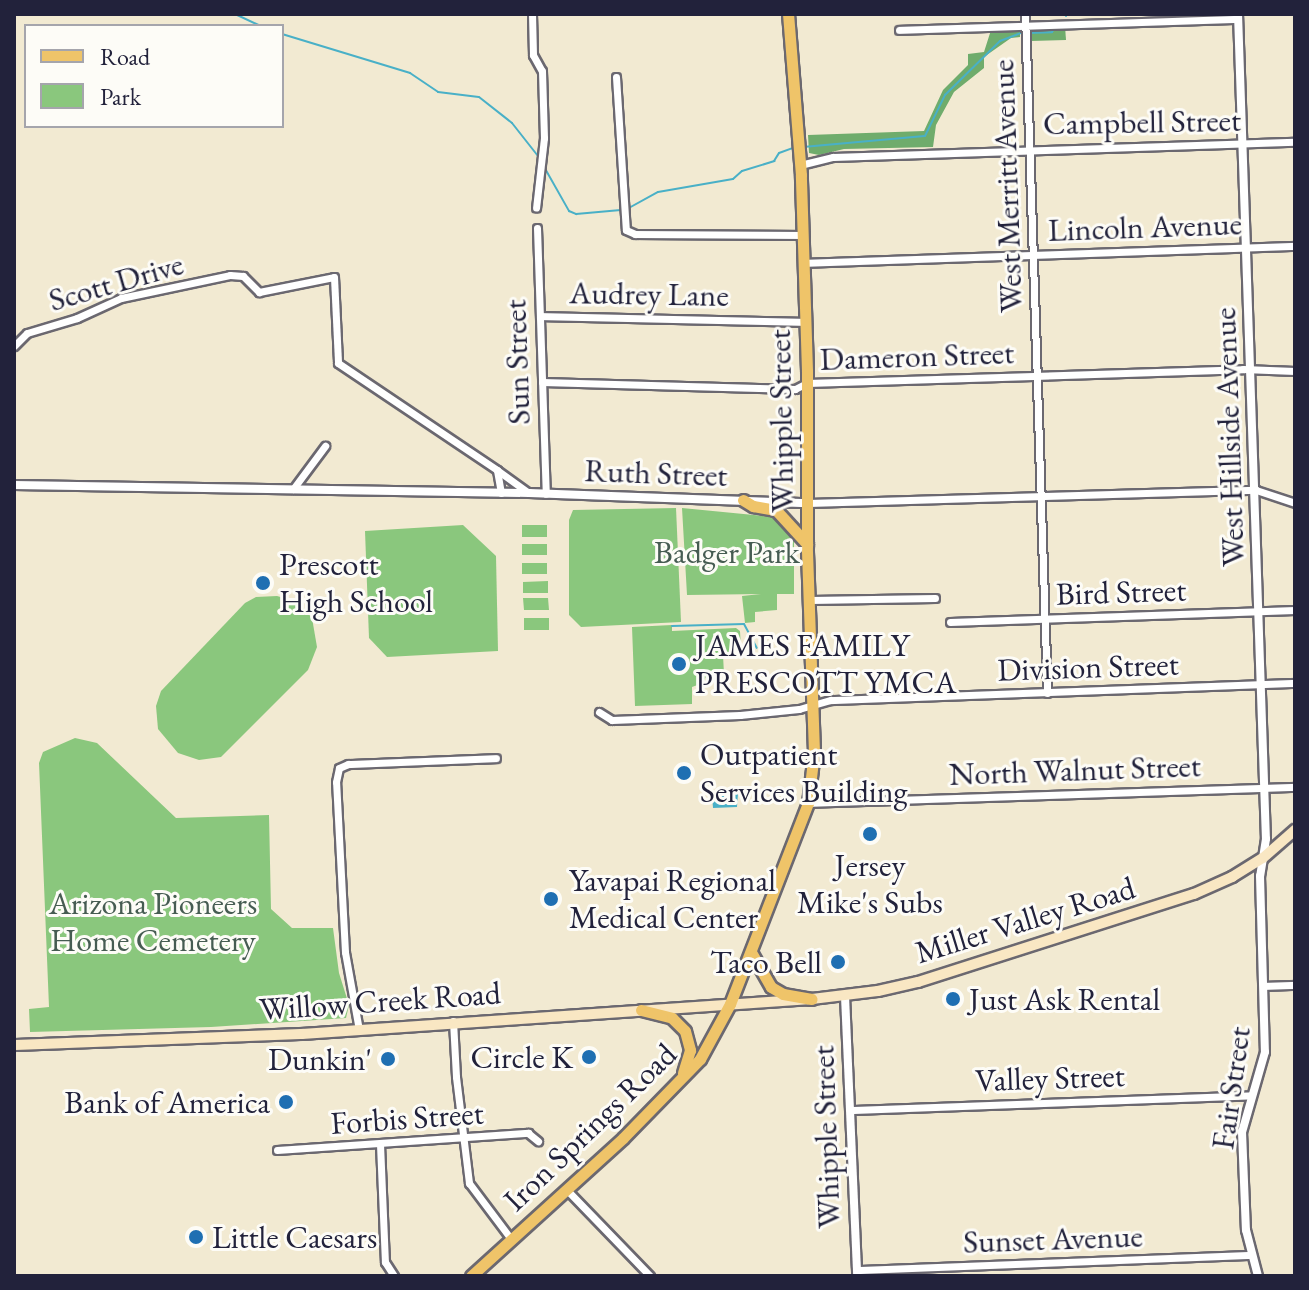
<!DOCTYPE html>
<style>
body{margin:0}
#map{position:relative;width:1309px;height:1290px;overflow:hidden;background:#f2ead2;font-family:"EB Garamond",serif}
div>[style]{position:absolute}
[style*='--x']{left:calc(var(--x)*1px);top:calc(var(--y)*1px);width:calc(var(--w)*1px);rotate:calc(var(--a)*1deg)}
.green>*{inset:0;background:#8ac77d}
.forest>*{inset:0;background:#6fac6c}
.water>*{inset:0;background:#49b0c7}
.stream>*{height:2px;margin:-1px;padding:0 1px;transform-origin:1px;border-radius:1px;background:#49b0c7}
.roads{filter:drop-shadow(2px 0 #6b6870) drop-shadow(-2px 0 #6b6870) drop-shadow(0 2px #6b6870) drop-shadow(0 -2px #6b6870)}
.minor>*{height:7px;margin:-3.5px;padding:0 3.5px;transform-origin:3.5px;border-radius:3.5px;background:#fff}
.tertiary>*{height:8px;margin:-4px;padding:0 4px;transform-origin:4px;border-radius:4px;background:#fff}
.secondary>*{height:10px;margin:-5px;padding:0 5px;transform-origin:5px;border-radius:5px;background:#f9e7c3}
.primary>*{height:11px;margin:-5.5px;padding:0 5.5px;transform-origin:5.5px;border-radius:5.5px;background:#efc469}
.dots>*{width:22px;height:22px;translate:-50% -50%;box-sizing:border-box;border:4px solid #fdfcf7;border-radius:50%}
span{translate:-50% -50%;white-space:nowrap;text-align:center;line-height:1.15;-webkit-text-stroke:6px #fdfcf7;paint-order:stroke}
.street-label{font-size:32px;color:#22223b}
.park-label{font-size:32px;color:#465c52}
.poi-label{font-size:32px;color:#22223b}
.left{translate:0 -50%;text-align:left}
.right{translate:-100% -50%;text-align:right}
.frame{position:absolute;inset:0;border:16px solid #22223b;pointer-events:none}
.legend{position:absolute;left:24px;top:24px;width:260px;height:104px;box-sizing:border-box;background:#fdfcf7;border:2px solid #a5a5ac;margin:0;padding:10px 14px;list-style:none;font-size:24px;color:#22223b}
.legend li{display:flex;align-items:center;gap:16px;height:40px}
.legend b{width:40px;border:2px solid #a5a5ac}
</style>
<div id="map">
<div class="green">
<div style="clip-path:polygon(676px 508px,681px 622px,581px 627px,569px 615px,569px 520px,573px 510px)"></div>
<div style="clip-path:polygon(682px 508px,773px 517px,794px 540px,794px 594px,777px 594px,777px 610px,755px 612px,755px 622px,745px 623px,742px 596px,761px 594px,687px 595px)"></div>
<div style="clip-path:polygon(463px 525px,496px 556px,498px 651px,387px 657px,369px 638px,365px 531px)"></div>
<div style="clip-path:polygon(522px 525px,547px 525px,547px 537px,522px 537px)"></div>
<div style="clip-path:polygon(522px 544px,547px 544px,547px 555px,522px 555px)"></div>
<div style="clip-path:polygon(522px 563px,547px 563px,547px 574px,522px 574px)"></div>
<div style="clip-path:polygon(548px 581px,548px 593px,523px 593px,523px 582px)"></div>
<div style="clip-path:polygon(277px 596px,298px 602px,312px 618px,317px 647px,308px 670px,221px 757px,199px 760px,178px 753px,158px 729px,156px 706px,161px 691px,245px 603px,256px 597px)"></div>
<div style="clip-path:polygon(548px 598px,549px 610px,524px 610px,523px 598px)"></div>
<div style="clip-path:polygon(524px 618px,549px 618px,549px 630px,524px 630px)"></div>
<div style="clip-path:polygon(672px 625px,672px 631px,736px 628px,740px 631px,741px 649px,735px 649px,735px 654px,723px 655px,724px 674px,707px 674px,703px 683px,692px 687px,692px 704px,635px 706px,632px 627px)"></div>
<div style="clip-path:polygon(75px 738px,97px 743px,176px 818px,269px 815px,271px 909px,292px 928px,333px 928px,339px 973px,349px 1005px,346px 1018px,211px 1027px,30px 1032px,29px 1009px,49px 1007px,39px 763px,43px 752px)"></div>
</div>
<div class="forest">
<div style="clip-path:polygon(1065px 26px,1066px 40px,1031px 41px,1030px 27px)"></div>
<div style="clip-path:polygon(1020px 27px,1020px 37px,1011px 38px,984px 57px,984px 68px,954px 92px,936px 125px,933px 147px,844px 149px,819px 155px,809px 153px,808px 135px,924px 131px,943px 90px,968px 65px,968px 54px,984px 52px,991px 30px)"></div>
</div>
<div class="water">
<div style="clip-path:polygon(738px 793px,737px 807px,713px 808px,712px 795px)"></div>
</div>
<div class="stream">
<div style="--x:235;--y:14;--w:29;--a:25"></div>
<div style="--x:1066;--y:16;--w:2;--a:-90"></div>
<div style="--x:1028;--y:33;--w:24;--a:-2"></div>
<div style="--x:1052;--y:32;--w:5;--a:-53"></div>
<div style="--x:282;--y:34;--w:134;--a:16.9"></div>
<div style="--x:410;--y:73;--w:34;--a:34"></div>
<div style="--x:438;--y:92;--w:41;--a:7"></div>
<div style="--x:479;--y:97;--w:42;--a:38.2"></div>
<div style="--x:512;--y:123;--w:42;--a:51.8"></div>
<div style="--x:803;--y:147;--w:122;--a:-5.2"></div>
<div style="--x:925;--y:136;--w:46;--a:-64"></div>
<div style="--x:945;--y:95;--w:77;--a:-44.5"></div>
<div style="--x:1000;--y:41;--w:22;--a:-21"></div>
<div style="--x:543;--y:165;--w:53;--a:60.5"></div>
<div style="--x:569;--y:211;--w:8;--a:23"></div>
<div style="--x:576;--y:214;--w:45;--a:-5.1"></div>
<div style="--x:627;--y:209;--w:35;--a:-29"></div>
<div style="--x:658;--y:192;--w:76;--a:-9.8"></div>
<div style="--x:733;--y:179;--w:12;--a:-42"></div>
<div style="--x:742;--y:171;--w:34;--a:-17"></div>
<div style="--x:774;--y:161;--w:9;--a:-58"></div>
<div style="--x:779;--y:153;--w:15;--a:-20"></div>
<div style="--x:672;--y:626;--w:72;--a:-1.6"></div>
<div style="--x:744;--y:624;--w:27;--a:62"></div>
</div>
<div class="roads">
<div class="minor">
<div style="--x:532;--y:14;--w:41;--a:88.6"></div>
<div style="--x:533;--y:55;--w:18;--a:61"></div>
<div style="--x:542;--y:71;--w:67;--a:88.3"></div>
<div style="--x:544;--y:138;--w:70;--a:96.5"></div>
<div style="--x:1025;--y:14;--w:679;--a:88.14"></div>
<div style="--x:899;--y:30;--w:339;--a:-1.9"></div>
<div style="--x:616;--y:77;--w:153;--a:86.3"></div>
<div style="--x:626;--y:230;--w:10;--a:24"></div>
<div style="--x:635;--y:234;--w:168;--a:0.3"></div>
<div style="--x:800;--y:165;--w:34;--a:-14"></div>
<div style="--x:833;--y:157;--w:462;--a:-1.9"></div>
<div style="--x:537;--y:228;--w:266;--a:88.1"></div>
<div style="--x:804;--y:263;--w:491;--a:-2"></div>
<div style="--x:540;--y:316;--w:266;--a:1.3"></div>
<div style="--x:14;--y:346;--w:18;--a:-45"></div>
<div style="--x:27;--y:333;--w:52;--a:-16.7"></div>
<div style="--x:77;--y:318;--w:48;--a:-24.4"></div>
<div style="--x:121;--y:298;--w:111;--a:-11.9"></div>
<div style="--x:230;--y:275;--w:13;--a:4"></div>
<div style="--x:243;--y:276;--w:23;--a:45"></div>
<div style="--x:259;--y:292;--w:76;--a:-11.3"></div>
<div style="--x:334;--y:277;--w:86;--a:87.3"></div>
<div style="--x:338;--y:363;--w:192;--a:33.9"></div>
<div style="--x:542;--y:382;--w:253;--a:1.6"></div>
<div style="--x:795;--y:389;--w:13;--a:-27"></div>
<div style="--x:807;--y:383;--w:436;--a:-1.8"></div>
<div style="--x:1243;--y:369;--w:52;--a:2.2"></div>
<div style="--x:293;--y:489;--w:54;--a:-53.3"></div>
<div style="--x:501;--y:493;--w:23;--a:-100"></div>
<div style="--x:497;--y:470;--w:39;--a:36"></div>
<div style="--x:808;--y:503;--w:448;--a:-1.7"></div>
<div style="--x:1256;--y:490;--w:41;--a:18.4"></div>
<div style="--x:810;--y:600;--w:125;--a:-0.9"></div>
<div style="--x:950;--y:622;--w:345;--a:-2"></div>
<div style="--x:599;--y:712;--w:15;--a:32"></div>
<div style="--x:612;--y:720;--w:128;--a:-2.2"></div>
<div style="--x:740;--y:715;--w:59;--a:-5.8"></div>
<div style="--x:799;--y:709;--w:33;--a:-16"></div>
<div style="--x:831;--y:700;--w:464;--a:-2.1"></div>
<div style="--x:808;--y:803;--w:487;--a:-1.9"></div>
<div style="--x:1265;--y:986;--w:30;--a:-2"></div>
<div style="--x:453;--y:1021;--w:56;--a:86.9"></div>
<div style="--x:456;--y:1077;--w:107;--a:83"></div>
<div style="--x:469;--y:1183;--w:70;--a:53.1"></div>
<div style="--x:359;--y:1030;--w:79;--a:-100.2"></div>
<div style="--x:345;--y:952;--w:170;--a:-93"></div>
<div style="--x:336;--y:782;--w:14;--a:-78"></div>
<div style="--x:339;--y:768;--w:10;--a:-24"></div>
<div style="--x:348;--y:764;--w:148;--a:-2.3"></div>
<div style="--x:850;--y:1110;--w:401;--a:-2.1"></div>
<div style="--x:380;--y:1144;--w:118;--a:87.6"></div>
<div style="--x:385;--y:1262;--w:17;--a:57"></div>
<div style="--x:277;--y:1150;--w:252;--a:-3.9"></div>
<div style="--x:528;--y:1133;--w:13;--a:39"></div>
<div style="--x:566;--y:1189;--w:121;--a:46"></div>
<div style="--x:857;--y:1270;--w:394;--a:-2.2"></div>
</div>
<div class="tertiary">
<div style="--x:1238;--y:14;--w:825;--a:88.06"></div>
<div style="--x:1266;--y:839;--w:37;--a:99"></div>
<div style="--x:1260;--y:876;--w:176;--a:88.4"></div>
<div style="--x:1265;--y:1052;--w:83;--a:106"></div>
<div style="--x:1242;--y:1132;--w:98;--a:87.7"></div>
<div style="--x:1246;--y:1230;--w:48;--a:75.4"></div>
<div style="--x:14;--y:485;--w:515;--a:0.89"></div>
<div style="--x:529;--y:493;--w:279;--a:2.1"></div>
<div style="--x:845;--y:996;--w:280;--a:87.5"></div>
</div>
<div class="secondary">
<div style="--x:14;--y:1045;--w:288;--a:-2.2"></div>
<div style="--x:302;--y:1034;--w:511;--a:-3.93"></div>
<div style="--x:812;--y:999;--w:66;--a:-6.9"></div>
<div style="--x:878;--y:991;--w:41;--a:-12.7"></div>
<div style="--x:918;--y:982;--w:290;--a:-17.7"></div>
<div style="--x:1194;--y:894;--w:42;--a:-24.1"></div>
<div style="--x:1232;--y:877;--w:36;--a:-32"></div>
<div style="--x:1263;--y:858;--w:43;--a:-41.2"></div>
</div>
<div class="primary">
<div style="--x:743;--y:500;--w:12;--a:31"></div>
<div style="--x:753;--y:506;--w:23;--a:10"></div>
<div style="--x:776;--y:510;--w:46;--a:47.6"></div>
<div style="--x:751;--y:952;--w:40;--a:60.3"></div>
<div style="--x:771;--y:987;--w:14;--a:30"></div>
<div style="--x:783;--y:994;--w:29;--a:10"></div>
<div style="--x:641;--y:1010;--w:32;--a:14"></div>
<div style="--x:672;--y:1018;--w:18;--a:45"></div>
<div style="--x:685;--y:1031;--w:20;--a:75"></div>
<div style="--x:690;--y:1050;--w:24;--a:107"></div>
<div style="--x:471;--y:1276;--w:205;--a:-42.2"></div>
<div style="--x:623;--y:1138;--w:110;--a:-45.7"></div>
<div style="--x:700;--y:1059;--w:63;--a:-61.4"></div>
<div style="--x:730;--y:1004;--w:216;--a:-68.8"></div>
<div style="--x:808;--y:803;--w:51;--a:-83.3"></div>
<div style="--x:814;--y:752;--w:205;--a:-92"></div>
<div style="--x:807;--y:547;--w:176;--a:-90"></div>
<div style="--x:807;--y:371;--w:196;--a:-91.8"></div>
<div style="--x:801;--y:175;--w:162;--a:-94.6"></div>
</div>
</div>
<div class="dots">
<div style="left:263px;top:583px;background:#1f6fb2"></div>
<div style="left:679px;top:664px;background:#1f6fb2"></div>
<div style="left:684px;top:773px;background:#1f6fb2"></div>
<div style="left:870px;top:834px;background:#1f6fb2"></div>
<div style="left:551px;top:899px;background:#1f6fb2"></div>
<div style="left:838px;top:962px;background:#1f6fb2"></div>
<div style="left:953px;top:999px;background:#1f6fb2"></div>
<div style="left:589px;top:1057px;background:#1f6fb2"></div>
<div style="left:388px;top:1059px;background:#1f6fb2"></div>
<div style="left:286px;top:1102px;background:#1f6fb2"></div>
<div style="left:196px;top:1237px;background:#1f6fb2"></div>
</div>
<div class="street-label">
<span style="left:1142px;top:122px;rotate:-1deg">Campbell Street</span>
<span style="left:1007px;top:186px;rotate:-92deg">West Merritt Avenue</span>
<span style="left:1145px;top:227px;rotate:-2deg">Lincoln Avenue</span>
<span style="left:116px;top:282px;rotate:-16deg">Scott Drive</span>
<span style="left:649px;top:294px;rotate:1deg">Audrey Lane</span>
<span style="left:917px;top:356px;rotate:-2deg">Dameron Street</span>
<span style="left:517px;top:362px;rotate:-92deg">Sun Street</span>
<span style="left:781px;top:421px;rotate:-91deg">Whipple Street</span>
<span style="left:1229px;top:437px;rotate:-92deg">West Hillside Avenue</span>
<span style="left:656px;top:473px;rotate:2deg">Ruth Street</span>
<span style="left:1121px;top:592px;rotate:-2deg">Bird Street</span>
<span style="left:1088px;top:667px;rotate:-2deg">Division Street</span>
<span style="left:1075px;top:770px;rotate:-2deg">North Walnut Street</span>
<span style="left:1025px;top:920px;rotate:-17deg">Miller Valley Road</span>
<span style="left:380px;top:1001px;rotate:-4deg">Willow Creek Road</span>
<span style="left:1050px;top:1078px;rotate:-2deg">Valley Street</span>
<span style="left:1231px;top:1088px;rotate:-82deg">Fair Street</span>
<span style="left:407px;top:1118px;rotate:-4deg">Forbis Street</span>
<span style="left:590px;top:1127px;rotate:-44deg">Iron Springs Road</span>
<span style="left:826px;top:1137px;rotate:-92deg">Whipple Street</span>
<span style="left:1053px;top:1239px;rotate:-2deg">Sunset Avenue</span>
</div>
<div class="park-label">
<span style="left:727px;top:552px">Badger Park</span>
<span style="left:153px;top:922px">Arizona Pioneers<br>Home Cemetery</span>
</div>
<div class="poi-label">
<span class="left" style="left:279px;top:583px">Prescott<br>High School</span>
<span class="left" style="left:695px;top:664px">JAMES FAMILY<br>PRESCOTT YMCA</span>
<span class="left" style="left:700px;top:773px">Outpatient<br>Services Building</span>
<span style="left:870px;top:884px">Jersey<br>Mike's Subs</span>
<span class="left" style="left:569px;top:899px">Yavapai Regional<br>Medical Center</span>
<span class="right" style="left:822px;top:962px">Taco Bell</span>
<span class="left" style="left:969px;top:999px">Just Ask Rental</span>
<span class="right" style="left:573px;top:1057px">Circle K</span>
<span class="right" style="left:372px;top:1059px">Dunkin'</span>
<span class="right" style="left:270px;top:1102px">Bank of America</span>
<span class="left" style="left:212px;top:1237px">Little Caesars</span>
</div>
<div class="frame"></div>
<ul class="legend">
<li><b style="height:10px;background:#efc469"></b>Road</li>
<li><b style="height:22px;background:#8ac77d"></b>Park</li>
</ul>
</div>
